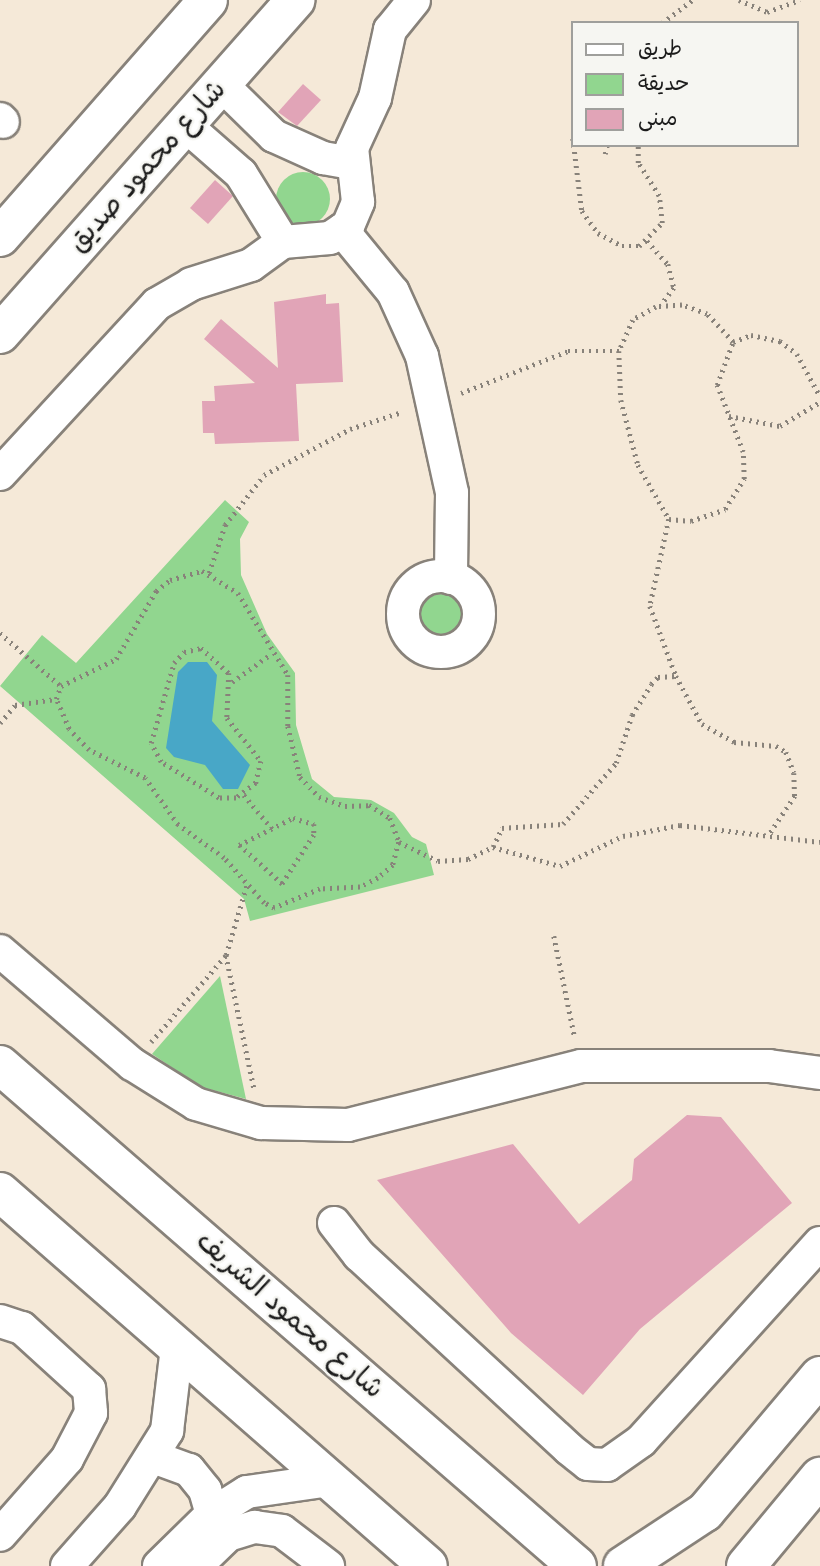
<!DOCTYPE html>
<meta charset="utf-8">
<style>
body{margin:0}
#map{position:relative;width:820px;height:1566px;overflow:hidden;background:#f5e9d8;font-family:Mynerve,"Playpen Sans Arabic",sans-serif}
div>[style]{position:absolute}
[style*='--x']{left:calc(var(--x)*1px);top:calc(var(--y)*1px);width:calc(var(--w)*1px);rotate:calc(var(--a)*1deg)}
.green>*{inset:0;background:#91d68f}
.round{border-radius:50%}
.water>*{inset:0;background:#48a7c7}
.building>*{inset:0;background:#e1a4b7}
.path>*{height:4.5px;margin-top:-2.25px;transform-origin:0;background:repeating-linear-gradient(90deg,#88827a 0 2px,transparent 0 7px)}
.roads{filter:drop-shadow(2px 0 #88827a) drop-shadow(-2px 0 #88827a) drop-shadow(0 2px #88827a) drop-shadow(0 -2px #88827a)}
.street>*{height:32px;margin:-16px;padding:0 16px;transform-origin:16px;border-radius:16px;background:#fff}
.street>.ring{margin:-16px;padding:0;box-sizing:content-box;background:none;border:32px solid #fff;border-radius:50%}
.secondary>*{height:38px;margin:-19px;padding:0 19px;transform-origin:19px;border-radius:19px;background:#fff}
span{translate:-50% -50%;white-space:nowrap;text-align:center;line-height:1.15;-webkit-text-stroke:5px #f6f6f2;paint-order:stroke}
.street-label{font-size:28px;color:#1c1c1c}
.legend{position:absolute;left:571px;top:21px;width:228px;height:126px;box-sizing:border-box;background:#f6f6f2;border:2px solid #9f9f9c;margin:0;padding:9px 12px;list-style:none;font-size:21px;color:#1c1c1c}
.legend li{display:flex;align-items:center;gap:14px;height:35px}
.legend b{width:35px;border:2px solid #9f9f9c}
</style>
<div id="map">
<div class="green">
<div class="round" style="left:276px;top:172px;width:54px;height:54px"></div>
<div style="clip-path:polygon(225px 500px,249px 522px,240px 539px,241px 575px,267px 634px,295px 673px,296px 725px,312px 779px,334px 797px,371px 800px,394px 813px,412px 837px,426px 844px,434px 875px,250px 921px,244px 899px,0 686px,42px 635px,76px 663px)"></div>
<div class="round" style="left:420px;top:594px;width:42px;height:42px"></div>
<div style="clip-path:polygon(220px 976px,246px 1099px,201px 1087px,152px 1054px)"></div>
</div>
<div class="water">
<div style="clip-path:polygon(188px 662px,207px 662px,217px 675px,212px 721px,250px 765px,238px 789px,223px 789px,205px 765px,174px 757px,166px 748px,178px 672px)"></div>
</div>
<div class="building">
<div style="clip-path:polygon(303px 84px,321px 100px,297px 126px,278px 112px)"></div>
<div style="clip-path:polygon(215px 180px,233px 196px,208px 224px,190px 208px)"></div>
<div style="clip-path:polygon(326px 294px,326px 304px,339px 303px,343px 382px,296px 384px,299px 441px,215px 444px,214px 433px,203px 433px,202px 401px,215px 401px,214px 386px,255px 383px,204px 339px,221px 319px,278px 368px,274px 302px)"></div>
<div style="clip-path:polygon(687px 1115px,721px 1117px,792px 1203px,640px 1329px,583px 1395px,511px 1333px,377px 1180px,513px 1144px,579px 1224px,632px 1180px,634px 1159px)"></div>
</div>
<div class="path">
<div style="--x:739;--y:0;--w:30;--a:23"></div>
<div style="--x:767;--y:12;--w:35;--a:-20"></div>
<div style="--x:662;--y:23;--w:38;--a:-37"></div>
<div style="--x:573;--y:138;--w:74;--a:83"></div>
<div style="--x:582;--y:211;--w:27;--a:54"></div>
<div style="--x:598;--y:233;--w:27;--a:28"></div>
<div style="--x:622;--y:246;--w:17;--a:0"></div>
<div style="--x:639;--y:246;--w:33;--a:-45"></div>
<div style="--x:662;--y:223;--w:27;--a:-96"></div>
<div style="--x:659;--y:196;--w:39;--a:-122"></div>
<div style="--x:638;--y:163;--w:18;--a:-90"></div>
<div style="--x:605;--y:154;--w:9;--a:-77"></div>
<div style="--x:647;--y:241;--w:31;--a:48"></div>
<div style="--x:668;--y:264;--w:25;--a:76"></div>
<div style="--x:674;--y:288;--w:21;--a:127"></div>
<div style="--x:733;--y:342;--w:38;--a:-133"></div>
<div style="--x:707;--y:314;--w:27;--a:-160"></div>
<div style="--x:682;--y:305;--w:26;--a:176"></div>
<div style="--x:656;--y:307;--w:26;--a:151"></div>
<div style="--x:633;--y:320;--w:34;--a:114"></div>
<div style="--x:619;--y:351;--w:49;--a:87.7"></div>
<div style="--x:621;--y:400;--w:67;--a:75.3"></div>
<div style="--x:638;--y:465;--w:62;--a:60.1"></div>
<div style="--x:669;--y:519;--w:89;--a:102.3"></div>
<div style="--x:650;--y:606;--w:75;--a:69.6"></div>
<div style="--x:676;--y:676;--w:55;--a:61.6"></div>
<div style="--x:702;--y:724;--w:37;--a:29"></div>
<div style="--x:734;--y:742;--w:42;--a:5.4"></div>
<div style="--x:776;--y:746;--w:12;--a:31"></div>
<div style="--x:786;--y:752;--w:22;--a:69"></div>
<div style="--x:794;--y:773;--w:23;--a:88"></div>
<div style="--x:795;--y:796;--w:47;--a:123.7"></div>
<div style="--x:461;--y:393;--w:115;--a:-21.4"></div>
<div style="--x:568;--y:351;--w:51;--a:0"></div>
<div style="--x:729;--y:416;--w:52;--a:11.1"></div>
<div style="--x:780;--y:426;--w:47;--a:-31"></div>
<div style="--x:669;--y:519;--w:22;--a:5"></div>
<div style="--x:691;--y:521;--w:36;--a:-19"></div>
<div style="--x:725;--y:509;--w:36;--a:-58"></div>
<div style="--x:744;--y:479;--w:27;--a:-92"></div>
<div style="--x:743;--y:452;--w:72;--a:-111.2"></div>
<div style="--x:717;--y:385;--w:46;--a:-69.6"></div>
<div style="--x:733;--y:342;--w:19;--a:-21"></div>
<div style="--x:751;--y:335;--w:30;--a:12"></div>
<div style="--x:780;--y:341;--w:21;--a:37"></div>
<div style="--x:797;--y:354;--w:48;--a:61.3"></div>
<div style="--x:202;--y:571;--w:42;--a:31.4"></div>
<div style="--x:238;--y:593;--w:96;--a:58.6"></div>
<div style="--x:288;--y:675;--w:51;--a:90"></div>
<div style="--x:288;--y:726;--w:52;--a:76.8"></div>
<div style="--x:300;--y:777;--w:28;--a:46"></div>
<div style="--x:319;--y:797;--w:28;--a:19"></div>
<div style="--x:345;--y:806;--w:24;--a:-2"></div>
<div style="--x:369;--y:805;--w:25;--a:32"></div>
<div style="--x:390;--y:818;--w:26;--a:69"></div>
<div style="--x:399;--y:842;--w:24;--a:105"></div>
<div style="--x:393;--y:865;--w:20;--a:139"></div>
<div style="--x:378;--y:878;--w:20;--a:153"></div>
<div style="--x:360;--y:887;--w:40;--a:177.1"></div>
<div style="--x:320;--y:889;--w:50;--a:157.6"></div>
<div style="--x:274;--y:908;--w:11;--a:-153"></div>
<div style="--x:264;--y:903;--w:60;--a:-131.6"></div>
<div style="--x:224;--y:858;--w:57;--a:-144.3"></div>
<div style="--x:178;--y:825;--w:57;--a:-125.1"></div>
<div style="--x:145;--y:778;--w:63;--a:-153.4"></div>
<div style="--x:89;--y:750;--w:29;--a:-134"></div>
<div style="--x:69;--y:729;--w:33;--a:-113"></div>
<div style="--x:56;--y:699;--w:14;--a:-69"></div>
<div style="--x:61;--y:686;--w:61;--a:-26.1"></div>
<div style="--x:116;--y:659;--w:79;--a:-59.5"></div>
<div style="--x:156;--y:591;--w:18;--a:-38"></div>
<div style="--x:170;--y:580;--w:33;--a:-16"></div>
<div style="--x:209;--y:573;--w:51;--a:-71.6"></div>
<div style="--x:225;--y:525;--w:63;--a:-52"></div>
<div style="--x:264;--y:475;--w:98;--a:-28.1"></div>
<div style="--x:350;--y:429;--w:55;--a:-18.1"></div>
<div style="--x:0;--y:633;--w:81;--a:41"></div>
<div style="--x:201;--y:648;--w:38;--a:42"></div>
<div style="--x:229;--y:673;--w:45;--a:92.5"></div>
<div style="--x:227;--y:718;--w:55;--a:51.7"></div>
<div style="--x:261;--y:761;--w:23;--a:103"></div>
<div style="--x:256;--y:783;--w:25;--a:143"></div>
<div style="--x:236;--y:798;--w:17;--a:180"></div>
<div style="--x:219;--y:798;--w:68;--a:-148.2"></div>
<div style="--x:161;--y:762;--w:21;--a:-118"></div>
<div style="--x:151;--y:743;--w:83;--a:-74"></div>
<div style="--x:174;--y:663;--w:15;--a:-48"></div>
<div style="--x:184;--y:652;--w:17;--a:-13"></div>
<div style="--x:232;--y:682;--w:48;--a:-35.7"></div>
<div style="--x:0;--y:723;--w:23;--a:-50"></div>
<div style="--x:15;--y:705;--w:41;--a:-8.3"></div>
<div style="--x:244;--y:795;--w:47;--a:50.2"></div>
<div style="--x:293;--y:818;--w:22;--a:16"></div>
<div style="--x:314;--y:824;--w:11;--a:90"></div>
<div style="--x:314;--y:835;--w:59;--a:123.1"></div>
<div style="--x:282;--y:884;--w:58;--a:-137.8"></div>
<div style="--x:239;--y:845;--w:60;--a:-26.6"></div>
<div style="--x:399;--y:842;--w:43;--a:26"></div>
<div style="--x:438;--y:861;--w:30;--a:-4"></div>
<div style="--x:468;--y:859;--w:28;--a:-26"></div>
<div style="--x:493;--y:847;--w:21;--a:-65"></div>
<div style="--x:502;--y:828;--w:61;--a:-3.8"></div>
<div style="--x:563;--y:824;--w:81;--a:-49"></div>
<div style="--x:616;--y:763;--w:51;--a:-71.6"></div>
<div style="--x:632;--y:715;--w:36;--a:-58"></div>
<div style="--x:651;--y:684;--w:10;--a:-45"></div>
<div style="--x:658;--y:677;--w:18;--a:-3"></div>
<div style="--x:493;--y:847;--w:70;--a:15.8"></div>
<div style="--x:560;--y:866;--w:70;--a:-25.5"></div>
<div style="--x:623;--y:836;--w:58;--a:-10.9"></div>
<div style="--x:680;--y:825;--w:141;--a:6.9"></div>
<div style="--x:554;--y:936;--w:104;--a:78.4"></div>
<div style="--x:226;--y:955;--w:136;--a:78.1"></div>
<div style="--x:151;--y:1042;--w:115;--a:-49.2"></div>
<div style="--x:226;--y:955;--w:74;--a:-73.5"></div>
</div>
<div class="roads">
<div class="street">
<div style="--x:221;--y:84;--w:74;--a:44.5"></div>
<div style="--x:274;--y:136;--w:54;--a:24.2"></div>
<div style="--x:323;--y:158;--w:27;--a:10"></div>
<div style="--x:0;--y:119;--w:4;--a:45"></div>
<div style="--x:185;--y:125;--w:74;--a:41.2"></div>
<div style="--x:241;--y:174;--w:80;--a:58.3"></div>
<div style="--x:342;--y:230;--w:80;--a:50.6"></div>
<div style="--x:393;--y:292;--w:70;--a:65.6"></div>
<div style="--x:422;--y:356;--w:140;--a:77.6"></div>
<div style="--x:452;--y:493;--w:85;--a:90.7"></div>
<div style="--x:0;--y:474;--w:231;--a:-47.3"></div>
<div style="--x:157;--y:304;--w:39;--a:-30"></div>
<div style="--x:191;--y:284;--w:63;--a:-17.6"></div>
<div style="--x:251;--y:265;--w:39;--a:-36"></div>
<div style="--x:283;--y:242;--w:47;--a:-4.9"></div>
<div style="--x:330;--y:238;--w:22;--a:-34"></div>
<div style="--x:348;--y:226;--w:26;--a:-67"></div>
<div style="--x:358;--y:202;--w:54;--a:-96.3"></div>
<div style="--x:352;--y:148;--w:55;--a:-65.3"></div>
<div style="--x:375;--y:98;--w:70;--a:-77.6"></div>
<div style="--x:390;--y:30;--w:38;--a:-51"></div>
<div class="ring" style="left:403px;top:576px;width:44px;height:44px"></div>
<div style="--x:0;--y:951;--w:174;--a:40.6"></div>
<div style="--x:132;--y:1064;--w:75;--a:32"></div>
<div style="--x:196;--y:1104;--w:68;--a:16.3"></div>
<div style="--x:261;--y:1123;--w:87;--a:1.3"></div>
<div style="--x:348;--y:1125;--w:240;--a:-14.2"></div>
<div style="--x:581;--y:1066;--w:188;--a:0"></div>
<div style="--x:769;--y:1066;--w:51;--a:7.8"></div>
<div style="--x:334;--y:1223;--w:41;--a:52"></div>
<div style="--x:359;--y:1255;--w:286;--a:42.7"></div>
<div style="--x:569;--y:1449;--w:24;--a:38"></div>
<div style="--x:588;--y:1464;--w:19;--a:3"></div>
<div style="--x:607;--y:1465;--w:42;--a:-35.2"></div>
<div style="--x:641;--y:1441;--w:267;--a:-47.9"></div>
<div style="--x:0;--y:1321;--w:23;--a:18"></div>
<div style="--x:22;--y:1328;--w:91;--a:42.3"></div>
<div style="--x:89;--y:1389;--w:24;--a:85"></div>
<div style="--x:91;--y:1413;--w:52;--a:117.6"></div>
<div style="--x:67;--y:1459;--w:101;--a:131.4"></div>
<div style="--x:153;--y:1457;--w:38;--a:20"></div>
<div style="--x:189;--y:1470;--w:26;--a:51"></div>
<div style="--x:205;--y:1490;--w:25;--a:74"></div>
<div style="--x:67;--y:1566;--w:80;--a:-48.5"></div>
<div style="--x:120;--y:1506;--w:89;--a:-57.9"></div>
<div style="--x:167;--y:1431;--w:85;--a:-83.2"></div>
<div style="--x:159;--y:1566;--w:74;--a:-44.5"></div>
<div style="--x:212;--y:1514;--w:41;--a:-32.2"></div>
<div style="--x:247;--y:1492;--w:84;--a:-8.2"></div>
<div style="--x:196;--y:1566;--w:45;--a:-44.1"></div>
<div style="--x:228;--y:1535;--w:28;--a:-17"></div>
<div style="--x:255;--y:1527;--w:27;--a:8"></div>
<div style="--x:282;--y:1531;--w:58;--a:37.3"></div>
</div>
<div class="secondary">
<div style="--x:0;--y:237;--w:315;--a:-48.7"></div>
<div style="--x:0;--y:334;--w:446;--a:-48.5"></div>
<div style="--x:0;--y:1065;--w:764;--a:40.97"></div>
<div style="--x:0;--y:1192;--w:568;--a:41.15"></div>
<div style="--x:623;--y:1566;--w:98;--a:-33.4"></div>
<div style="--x:705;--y:1512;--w:178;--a:-49.8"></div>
<div style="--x:746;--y:1566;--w:116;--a:-50.3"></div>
</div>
</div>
<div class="street-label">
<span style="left:148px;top:167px;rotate:-48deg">شارع محمود صديق</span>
<span style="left:289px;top:1316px;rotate:41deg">شارع محمود الشريف</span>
</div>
<ul class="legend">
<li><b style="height:9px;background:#fff"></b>طريق</li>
<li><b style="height:19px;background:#91d68f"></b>حديقة</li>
<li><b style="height:19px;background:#e1a4b7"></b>مبنى</li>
</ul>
</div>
